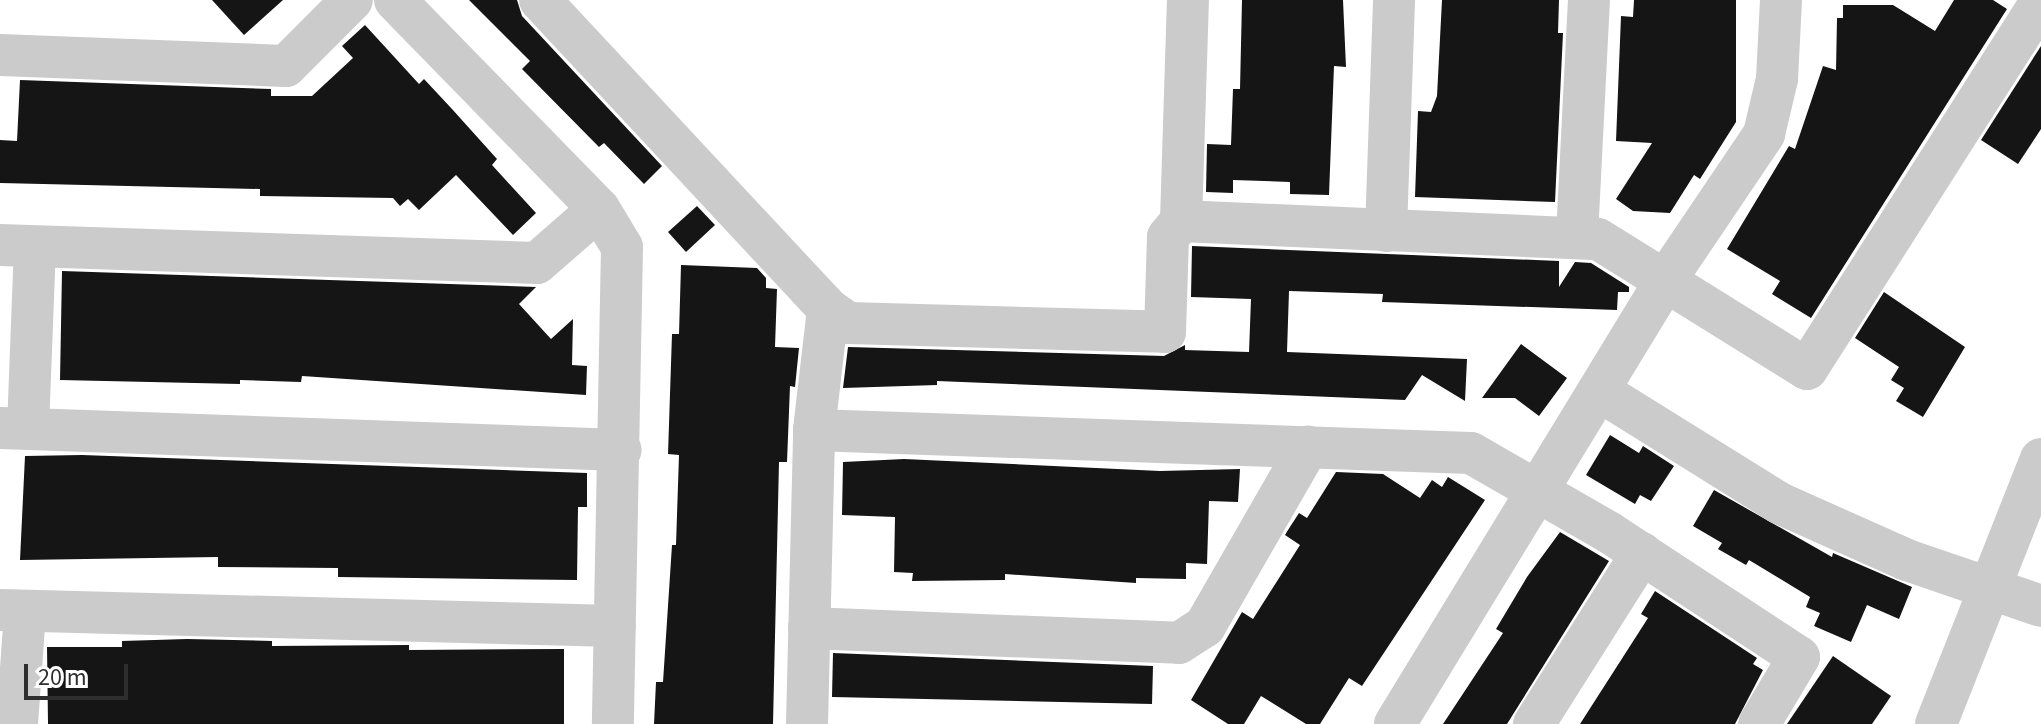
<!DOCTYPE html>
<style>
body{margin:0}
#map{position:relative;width:2041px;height:724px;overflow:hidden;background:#fff;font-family:"Source Sans 3",sans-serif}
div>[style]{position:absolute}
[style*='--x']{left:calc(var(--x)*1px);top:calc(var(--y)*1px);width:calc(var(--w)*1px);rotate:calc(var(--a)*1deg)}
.building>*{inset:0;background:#151515}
.minor>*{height:42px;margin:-21px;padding:0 21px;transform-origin:21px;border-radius:21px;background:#cbcbcb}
.minor-bridge>*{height:42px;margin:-21px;padding:0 21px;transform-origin:21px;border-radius:21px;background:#cbcbcb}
span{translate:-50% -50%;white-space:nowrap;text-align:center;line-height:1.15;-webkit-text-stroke:8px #fff;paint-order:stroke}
.scale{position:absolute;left:24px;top:664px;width:104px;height:36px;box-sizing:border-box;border:4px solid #2e2e2e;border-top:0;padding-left:10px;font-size:24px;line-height:28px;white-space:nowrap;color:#2e2e2e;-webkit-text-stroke:6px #fff;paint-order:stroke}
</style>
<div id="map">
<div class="building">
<div style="clip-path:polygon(212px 0,283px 0,244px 35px)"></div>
<div style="clip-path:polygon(469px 0,517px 0,522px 16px,662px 166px,644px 184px,604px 143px,599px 147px,522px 69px,530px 61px)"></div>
<div style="clip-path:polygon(1242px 0,1343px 0,1346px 67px,1334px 66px,1329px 195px,1290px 194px,1290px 182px,1233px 180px,1233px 193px,1206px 192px,1207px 144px,1231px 145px,1233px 89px,1240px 89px)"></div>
<div style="clip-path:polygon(1442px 0,1559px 0,1558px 33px,1563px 33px,1555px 202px,1415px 197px,1418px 111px,1431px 112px,1437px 96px)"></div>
<div style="clip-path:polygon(1634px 0,1736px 0,1736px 122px,1700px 179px,1694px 175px,1670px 213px,1633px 211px,1616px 199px,1652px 143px,1616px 141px,1621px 16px,1633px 17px)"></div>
<div style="clip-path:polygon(1954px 0,1993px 0,2007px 9px,1811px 318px,1772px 294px,1780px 281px,1727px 249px,1789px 146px,1795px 149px,1823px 66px,1836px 70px,1837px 18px,1843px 18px,1843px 5px,1893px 5px,1935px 31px)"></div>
<div style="clip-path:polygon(365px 25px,419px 84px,424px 79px,452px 109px,497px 159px,492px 165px,536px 213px,513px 235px,456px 175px,419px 210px,408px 199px,400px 206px,393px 198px,260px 196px,260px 189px,0 183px,0 140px,17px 141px,20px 80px,271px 89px,271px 96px,312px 96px,353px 58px,342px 46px)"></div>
<div style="clip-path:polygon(2041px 46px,2041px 129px,2018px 164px,1981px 140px)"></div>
<div style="clip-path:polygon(697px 206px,715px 225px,686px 252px,668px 232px)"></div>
<div style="clip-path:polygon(1192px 246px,1559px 261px,1559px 287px,1575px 262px,1591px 263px,1629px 287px,1629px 292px,1618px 292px,1617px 310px,1382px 302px,1383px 294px,1289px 291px,1287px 352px,1467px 359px,1465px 401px,1422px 375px,1405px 400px,937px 381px,937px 385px,843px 388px,848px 347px,1164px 356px,1185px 345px,1185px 350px,1249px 352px,1251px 299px,1191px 297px)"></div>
<div style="clip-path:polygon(681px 265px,757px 268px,766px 278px,766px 288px,777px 289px,775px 347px,799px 348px,795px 387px,790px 386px,787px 462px,779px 462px,773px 724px,654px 724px,656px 682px,663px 682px,672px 545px,676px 545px,679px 455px,668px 454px,672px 334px,679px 334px)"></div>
<div style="clip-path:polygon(62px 271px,536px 287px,519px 304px,551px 339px,573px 319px,572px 365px,587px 366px,586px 395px,302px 376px,301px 382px,240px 380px,240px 384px,60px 380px)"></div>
<div style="clip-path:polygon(1884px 292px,1965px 347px,1923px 417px,1896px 401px,1904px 388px,1891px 380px,1899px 367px,1855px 338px)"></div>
<div style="clip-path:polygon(1521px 344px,1567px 378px,1539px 416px,1515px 398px,1482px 398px)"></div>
<div style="clip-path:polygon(1610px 435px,1639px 453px,1643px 446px,1674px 466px,1651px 501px,1640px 495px,1635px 504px,1586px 475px)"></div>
<div style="clip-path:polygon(82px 455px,587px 473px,587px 507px,578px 507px,577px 580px,338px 577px,338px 568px,218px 567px,218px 557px,20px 560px,25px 456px)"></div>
<div style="clip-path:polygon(904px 459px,1160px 471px,1240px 469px,1238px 502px,1209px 501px,1207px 564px,1186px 563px,1186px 579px,1136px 578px,1136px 583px,1005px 574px,1005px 580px,912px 581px,913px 573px,894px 572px,895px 517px,842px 515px,843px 462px)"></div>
<div style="clip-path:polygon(1336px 472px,1383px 474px,1420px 498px,1432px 480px,1442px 487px,1448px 477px,1485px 500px,1362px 686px,1349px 678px,1320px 724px,1306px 724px,1261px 696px,1244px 724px,1228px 724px,1191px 700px,1242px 612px,1253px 619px,1300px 545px,1285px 535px,1288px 530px,1299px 513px,1307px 518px)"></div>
<div style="clip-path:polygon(1714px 490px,1832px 557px,1833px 553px,1912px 587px,1899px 619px,1867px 605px,1851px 642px,1814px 626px,1820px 613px,1806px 607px,1810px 597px,1749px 560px,1746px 565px,1718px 549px,1722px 543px,1693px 526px)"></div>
<div style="clip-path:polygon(1560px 532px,1609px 561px,1507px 724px,1443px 724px,1503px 633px,1496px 629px,1527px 577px)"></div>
<div style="clip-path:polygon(1655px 591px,1757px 658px,1753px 664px,1763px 670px,1735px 724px,1580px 724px,1648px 618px,1641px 614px)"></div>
<div style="clip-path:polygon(187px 639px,272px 641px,272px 646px,409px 645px,409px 650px,564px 649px,564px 724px,48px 724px,47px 647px,122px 647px,122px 641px)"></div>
<div style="clip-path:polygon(833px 653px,1153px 666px,1152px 704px,832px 697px)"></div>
<div style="clip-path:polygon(1833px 656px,1891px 696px,1872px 724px,1787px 724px)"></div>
</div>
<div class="minor">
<div style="--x:395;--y:0;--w:292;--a:45.7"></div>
<div style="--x:599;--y:209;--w:44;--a:58.8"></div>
<div style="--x:622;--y:247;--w:477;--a:91.1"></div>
<div style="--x:540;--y:0;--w:422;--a:47"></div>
<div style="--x:828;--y:309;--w:24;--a:35"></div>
<div style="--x:848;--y:323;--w:317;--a:1.6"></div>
<div style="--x:1165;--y:332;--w:95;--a:-88.2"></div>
<div style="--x:1168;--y:237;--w:21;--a:-51"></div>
<div style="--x:1181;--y:221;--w:221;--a:-88.2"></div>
<div style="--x:0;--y:55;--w:286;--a:2.2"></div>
<div style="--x:286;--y:66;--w:93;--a:-45"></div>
<div style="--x:1181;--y:221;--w:417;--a:2.5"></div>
<div style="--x:1598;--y:239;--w:246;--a:31.9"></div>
<div style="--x:1807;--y:369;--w:436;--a:-57.5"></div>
<div style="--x:1386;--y:231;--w:231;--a:-88"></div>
<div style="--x:1577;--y:236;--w:236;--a:-87.1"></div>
<div style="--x:0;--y:245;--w:537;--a:1.92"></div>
<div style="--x:537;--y:263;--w:82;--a:-41.1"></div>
<div style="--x:1601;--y:392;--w:210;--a:31.9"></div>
<div style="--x:1779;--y:503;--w:140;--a:24"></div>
<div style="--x:0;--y:428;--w:621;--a:2.03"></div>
<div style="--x:28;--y:428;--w:180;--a:-87.8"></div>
<div style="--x:814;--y:430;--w:657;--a:2"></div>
<div style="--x:1471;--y:453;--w:160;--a:29.9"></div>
<div style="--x:1610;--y:533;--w:226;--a:33.3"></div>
<div style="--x:1799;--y:657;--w:78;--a:120.8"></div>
<div style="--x:0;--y:610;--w:615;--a:1.49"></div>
<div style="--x:809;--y:628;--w:370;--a:2.3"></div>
<div style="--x:1179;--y:643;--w:31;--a:-33"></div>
<div style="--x:1205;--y:626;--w:207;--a:-60.1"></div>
<div style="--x:17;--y:724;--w:112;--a:-85.9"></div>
<div style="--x:807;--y:724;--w:294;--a:-88.6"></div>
<div style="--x:814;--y:430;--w:122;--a:-83.4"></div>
<div style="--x:1395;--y:724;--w:522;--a:-58.62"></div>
<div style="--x:1667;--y:278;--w:174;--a:-56"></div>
<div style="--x:1764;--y:134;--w:57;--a:-76.7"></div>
<div style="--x:1777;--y:79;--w:79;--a:-87.1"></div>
<div style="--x:1534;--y:724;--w:202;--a:-57.7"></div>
<div style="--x:1936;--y:724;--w:285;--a:-68.4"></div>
</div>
<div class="minor-bridge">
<div style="--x:1907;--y:560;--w:142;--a:18.9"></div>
</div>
<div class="scale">20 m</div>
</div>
